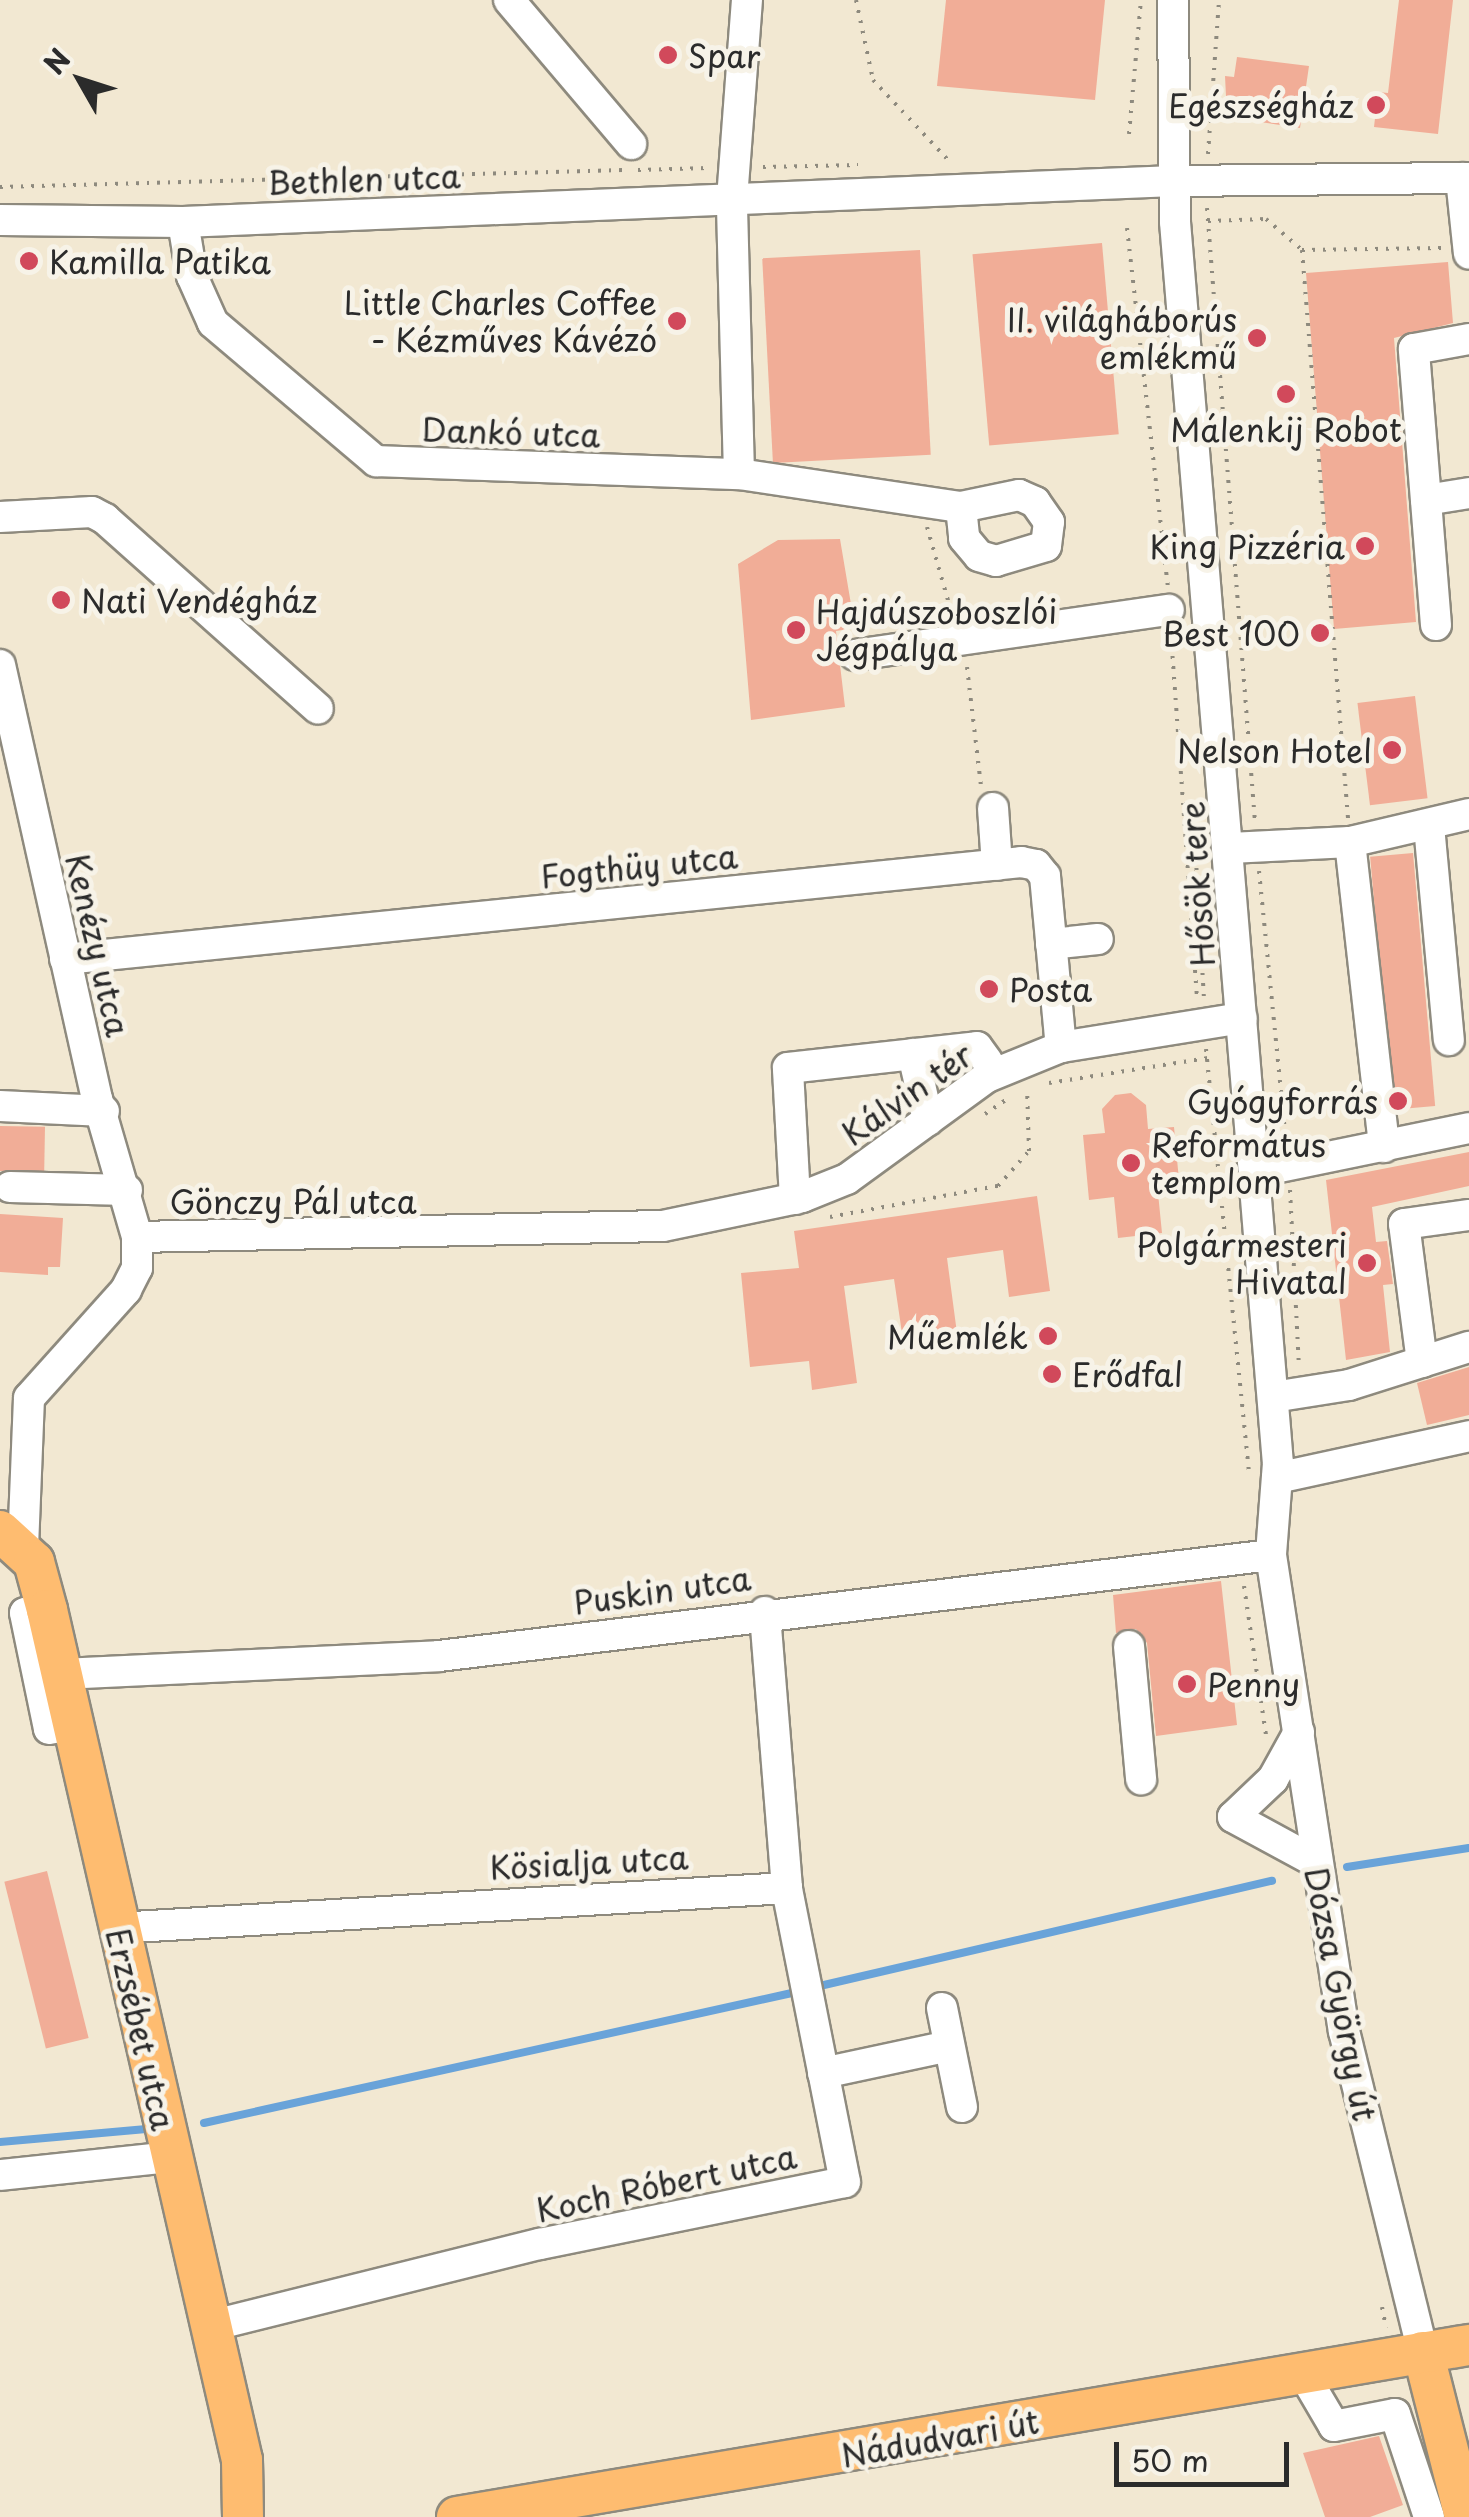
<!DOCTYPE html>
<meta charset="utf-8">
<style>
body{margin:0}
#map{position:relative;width:1469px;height:2517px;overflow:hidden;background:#f2e8d2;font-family:"Playpen Sans",sans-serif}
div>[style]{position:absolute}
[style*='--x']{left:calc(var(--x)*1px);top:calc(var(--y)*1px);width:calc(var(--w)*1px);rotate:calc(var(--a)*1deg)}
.stream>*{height:8px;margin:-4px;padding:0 4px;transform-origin:4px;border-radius:4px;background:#69a3d9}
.building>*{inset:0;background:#f1ad97;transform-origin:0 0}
.path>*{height:4px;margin-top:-2px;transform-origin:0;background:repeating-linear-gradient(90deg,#8e8a7e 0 2.5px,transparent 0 10.5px)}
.roads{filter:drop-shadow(2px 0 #8e8a7e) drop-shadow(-2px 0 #8e8a7e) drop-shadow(0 2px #8e8a7e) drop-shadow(0 -2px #8e8a7e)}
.minor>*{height:30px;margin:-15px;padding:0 15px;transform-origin:15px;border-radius:15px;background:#fff}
.major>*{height:40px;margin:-20px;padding:0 20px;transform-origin:20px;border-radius:20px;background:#febc70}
.dots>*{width:28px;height:28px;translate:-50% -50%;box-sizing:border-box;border:5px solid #f7f3e8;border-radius:50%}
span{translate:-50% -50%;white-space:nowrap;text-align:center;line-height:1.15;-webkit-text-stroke:10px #f7f3e8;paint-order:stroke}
.poi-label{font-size:32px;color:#2b2b2b}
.left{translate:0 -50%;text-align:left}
.right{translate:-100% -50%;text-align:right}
.street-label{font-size:32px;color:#2b2b2b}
.north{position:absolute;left:30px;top:30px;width:100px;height:100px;-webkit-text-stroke:8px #f7f3e8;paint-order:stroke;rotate:309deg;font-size:28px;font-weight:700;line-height:40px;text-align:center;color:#2b2b2b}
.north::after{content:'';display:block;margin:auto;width:35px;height:45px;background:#2b2b2b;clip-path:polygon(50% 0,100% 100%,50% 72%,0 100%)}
.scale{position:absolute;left:1114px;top:2442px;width:175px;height:45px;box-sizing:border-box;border:5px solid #2b2b2b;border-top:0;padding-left:12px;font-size:30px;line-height:35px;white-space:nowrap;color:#2b2b2b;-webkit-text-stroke:8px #f7f3e8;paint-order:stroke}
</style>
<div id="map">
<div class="stream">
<div style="--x:1347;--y:1867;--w:123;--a:-8.9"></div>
<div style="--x:824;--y:1985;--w:460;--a:-13.1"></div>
<div style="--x:204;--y:2123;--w:602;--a:-12.47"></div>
<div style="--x:0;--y:2142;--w:147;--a:-5.1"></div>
</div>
<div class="building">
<div style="clip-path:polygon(946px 0,1105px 0,1095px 100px,937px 86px)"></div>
<div style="clip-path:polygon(1399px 0,1453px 0,1438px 134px,1374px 127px,1378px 92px,1388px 93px)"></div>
<div style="clip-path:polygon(1237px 57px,1309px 66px,1300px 128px,1227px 117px,1225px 76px,1234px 77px)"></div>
<div style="left:1102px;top:243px;width:192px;height:130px;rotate:85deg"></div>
<div style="left:920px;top:250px;width:205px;height:158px;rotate:87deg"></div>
<div style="clip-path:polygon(1448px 262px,1453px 323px,1394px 338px,1416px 622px,1334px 629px,1306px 273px)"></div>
<div style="clip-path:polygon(840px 539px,855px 628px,836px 631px,845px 707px,751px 720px,738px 564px,778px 540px)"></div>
<div style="left:1415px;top:696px;width:103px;height:58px;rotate:83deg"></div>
<div style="left:1413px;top:853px;width:254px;height:43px;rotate:85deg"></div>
<div style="clip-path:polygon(1131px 1093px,1146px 1105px,1148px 1129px,1174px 1127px,1180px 1191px,1158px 1193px,1162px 1233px,1118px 1238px,1114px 1197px,1089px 1200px,1083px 1135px,1105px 1133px,1102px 1109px,1115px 1095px)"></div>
<div style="left:0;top:1126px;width:45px;height:45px;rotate:1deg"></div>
<div style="clip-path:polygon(1469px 1152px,1469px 1186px,1372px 1207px,1376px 1242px,1387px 1241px,1393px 1284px,1383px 1285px,1390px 1352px,1346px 1360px,1326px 1180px)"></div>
<div style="clip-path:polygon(1037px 1196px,1050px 1291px,1009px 1297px,1003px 1250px,947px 1258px,957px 1333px,903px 1340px,894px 1279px,844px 1286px,857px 1383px,812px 1390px,809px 1361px,750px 1367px,741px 1273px,799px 1268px,794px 1231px)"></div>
<div style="clip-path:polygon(0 1214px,63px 1218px,60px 1267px,48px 1267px,48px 1275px,0 1272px)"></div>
<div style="clip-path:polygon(1469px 1367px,1469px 1415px,1427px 1425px,1417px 1383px)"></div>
<div style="clip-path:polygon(1221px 1581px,1237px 1725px,1156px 1736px,1147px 1643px,1136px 1629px,1116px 1633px,1113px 1595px)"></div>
<div style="left:47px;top:1871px;width:172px;height:44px;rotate:76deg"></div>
<div style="clip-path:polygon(1379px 2436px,1403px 2505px,1370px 2517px,1325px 2517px,1303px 2453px)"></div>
</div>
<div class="path">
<div style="--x:856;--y:0;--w:82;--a:78"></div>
<div style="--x:873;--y:80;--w:114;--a:46.8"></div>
<div style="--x:1129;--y:134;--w:135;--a:-84.9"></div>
<div style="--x:1208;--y:154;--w:154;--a:-85.9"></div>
<div style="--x:763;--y:167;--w:95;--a:-1.2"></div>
<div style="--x:638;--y:170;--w:70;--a:-1.6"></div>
<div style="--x:0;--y:187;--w:623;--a:-1.56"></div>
<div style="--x:1207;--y:208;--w:616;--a:85.53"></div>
<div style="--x:1208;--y:221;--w:58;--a:-2"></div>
<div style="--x:1266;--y:219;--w:48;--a:40.7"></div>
<div style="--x:1302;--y:250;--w:570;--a:85.37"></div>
<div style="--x:1127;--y:228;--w:360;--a:83.5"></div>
<div style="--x:1302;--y:250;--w:140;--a:-0.8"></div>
<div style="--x:927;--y:527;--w:91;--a:74"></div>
<div style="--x:1171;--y:635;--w:366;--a:85.9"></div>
<div style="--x:967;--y:667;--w:120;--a:83.3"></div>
<div style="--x:1200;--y:825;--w:6;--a:171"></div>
<div style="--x:1194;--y:826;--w:173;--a:86.7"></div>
<div style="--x:1259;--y:871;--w:270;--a:84.3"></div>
<div style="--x:1206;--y:1049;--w:425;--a:84.2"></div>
<div style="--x:1049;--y:1083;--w:161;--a:-8.9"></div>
<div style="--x:985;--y:1114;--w:25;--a:-34"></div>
<div style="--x:1290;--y:1190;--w:175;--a:87.1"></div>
<div style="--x:830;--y:1217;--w:171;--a:-10.5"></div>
<div style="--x:998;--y:1186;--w:47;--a:-48.5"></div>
<div style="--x:1029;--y:1151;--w:63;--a:-91.8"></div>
<div style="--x:1244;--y:1586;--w:151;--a:81.6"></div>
<div style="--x:1382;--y:2307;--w:21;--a:79"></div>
</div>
<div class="roads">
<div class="minor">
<div style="--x:509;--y:0;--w:189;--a:49.7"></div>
<div style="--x:1173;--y:0;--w:222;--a:89.5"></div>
<div style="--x:1175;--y:222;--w:1245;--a:85.26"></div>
<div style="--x:1278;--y:1463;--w:92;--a:94.4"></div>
<div style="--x:1271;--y:1555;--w:482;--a:81.3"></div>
<div style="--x:1344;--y:2031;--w:331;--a:76.2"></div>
<div style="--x:1461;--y:178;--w:76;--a:84"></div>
<div style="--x:0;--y:220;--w:183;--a:0.6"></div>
<div style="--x:183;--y:222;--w:992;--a:-2.37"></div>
<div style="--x:1174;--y:181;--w:295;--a:-0.6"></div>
<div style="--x:183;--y:222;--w:55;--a:80.5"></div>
<div style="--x:192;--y:276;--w:51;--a:65.9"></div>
<div style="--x:213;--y:323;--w:214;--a:40.3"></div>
<div style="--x:376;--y:461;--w:363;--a:2.1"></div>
<div style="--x:739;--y:474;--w:224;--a:8.5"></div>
<div style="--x:961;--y:507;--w:31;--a:84"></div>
<div style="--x:964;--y:538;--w:23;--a:50"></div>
<div style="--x:979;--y:556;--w:18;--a:16"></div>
<div style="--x:996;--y:561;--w:52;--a:-16.7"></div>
<div style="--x:1046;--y:546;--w:24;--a:-83"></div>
<div style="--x:1049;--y:522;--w:24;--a:-125"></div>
<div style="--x:1035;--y:502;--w:17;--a:-156"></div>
<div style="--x:1019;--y:495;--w:59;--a:168.3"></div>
<div style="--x:739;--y:474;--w:275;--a:-91.5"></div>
<div style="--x:732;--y:199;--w:200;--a:-85.7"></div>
<div style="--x:1426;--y:500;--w:44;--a:-9.2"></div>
<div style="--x:0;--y:517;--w:92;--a:-3.1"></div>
<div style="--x:92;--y:512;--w:15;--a:28"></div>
<div style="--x:105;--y:519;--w:285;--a:41.7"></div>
<div style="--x:1436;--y:625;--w:277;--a:-94.6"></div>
<div style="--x:1414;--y:349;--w:56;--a:-10.3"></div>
<div style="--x:855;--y:655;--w:317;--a:-8.2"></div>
<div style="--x:0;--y:665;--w:445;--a:77.4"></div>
<div style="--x:97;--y:1099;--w:144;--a:73.8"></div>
<div style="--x:137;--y:1237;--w:31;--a:90"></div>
<div style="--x:137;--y:1268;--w:25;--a:117"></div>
<div style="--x:126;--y:1290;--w:145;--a:131.9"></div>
<div style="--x:29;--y:1398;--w:147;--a:92.3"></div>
<div style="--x:993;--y:808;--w:57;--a:86"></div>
<div style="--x:1429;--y:826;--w:215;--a:84.7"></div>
<div style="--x:1350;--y:842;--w:307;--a:83.6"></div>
<div style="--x:1230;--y:848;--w:120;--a:-2.9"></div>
<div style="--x:1350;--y:842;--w:122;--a:-13.2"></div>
<div style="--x:1051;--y:944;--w:47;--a:-6.1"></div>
<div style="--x:65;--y:959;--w:961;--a:-5.79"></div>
<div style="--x:1021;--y:862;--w:15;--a:11"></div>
<div style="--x:1036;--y:865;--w:14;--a:51"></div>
<div style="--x:1045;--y:876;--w:172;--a:84.7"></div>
<div style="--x:913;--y:1054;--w:68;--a:77.2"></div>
<div style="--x:0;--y:1106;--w:104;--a:2.8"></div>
<div style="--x:1255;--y:1172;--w:218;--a:-11.6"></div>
<div style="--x:10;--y:1187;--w:117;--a:1.5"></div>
<div style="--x:795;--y:1199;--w:131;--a:-93.1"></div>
<div style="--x:788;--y:1068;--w:190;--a:-6.3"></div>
<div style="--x:977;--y:1047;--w:17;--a:54"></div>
<div style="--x:137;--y:1237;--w:526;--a:-1.2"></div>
<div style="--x:663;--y:1226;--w:142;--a:-11.8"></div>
<div style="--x:802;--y:1197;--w:48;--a:-21.8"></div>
<div style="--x:847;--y:1179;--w:173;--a:-36.1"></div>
<div style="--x:987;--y:1077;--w:80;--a:-22.1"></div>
<div style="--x:1061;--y:1047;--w:183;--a:-9.1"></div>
<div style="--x:1422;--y:1362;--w:139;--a:-97.4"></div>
<div style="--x:1404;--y:1224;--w:66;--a:-7.9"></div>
<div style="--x:1273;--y:1397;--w:77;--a:-9"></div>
<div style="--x:1349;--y:1385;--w:126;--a:-17.6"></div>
<div style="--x:1277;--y:1478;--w:197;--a:-12.3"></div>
<div style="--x:47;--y:1610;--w:22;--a:172"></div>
<div style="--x:25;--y:1613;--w:118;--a:78.3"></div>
<div style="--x:49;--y:1729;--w:23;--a:-10"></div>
<div style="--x:1129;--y:1646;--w:134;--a:84.8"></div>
<div style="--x:61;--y:1674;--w:378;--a:-2.7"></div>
<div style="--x:439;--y:1656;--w:838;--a:-6.92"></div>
<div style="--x:1299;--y:1732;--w:54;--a:119"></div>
<div style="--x:1273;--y:1779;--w:55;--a:136.5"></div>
<div style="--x:1233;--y:1817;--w:92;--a:28.5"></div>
<div style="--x:117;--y:1928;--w:671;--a:-3.42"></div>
<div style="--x:942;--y:2008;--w:101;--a:78.6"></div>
<div style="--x:823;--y:2073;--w:129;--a:-12.1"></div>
<div style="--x:0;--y:2175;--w:172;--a:-6"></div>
<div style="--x:210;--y:2326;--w:340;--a:-14"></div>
<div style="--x:540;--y:2244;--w:311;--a:-11.5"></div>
<div style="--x:845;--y:2182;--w:300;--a:-101.2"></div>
<div style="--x:787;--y:1888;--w:277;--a:-94.6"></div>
<div style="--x:1304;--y:2375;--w:59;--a:59.5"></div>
<div style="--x:1334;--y:2426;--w:62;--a:-11.1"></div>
<div style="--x:1395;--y:2414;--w:108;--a:71.7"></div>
</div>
<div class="major">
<div style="--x:0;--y:1531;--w:46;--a:42.4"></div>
<div style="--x:34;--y:1562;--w:50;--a:74.8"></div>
<div style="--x:47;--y:1610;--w:872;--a:77.08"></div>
<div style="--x:242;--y:2460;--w:57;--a:89"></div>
<div style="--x:1423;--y:2352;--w:170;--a:75.7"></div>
<div style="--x:457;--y:2517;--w:1027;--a:-9.65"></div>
</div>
</div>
<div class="dots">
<div style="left:668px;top:55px;background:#d1495b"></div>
<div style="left:1376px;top:105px;background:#d1495b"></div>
<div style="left:29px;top:261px;background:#d1495b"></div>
<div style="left:677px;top:321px;background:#d1495b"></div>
<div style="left:1257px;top:338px;background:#d1495b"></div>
<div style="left:1286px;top:394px;background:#d1495b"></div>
<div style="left:1365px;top:546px;background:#d1495b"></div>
<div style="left:61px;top:600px;background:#d1495b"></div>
<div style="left:796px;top:630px;background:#d1495b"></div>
<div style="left:1320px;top:633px;background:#d1495b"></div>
<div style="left:1392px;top:750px;background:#d1495b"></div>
<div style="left:989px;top:989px;background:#d1495b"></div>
<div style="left:1398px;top:1101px;background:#d1495b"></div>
<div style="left:1131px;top:1163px;background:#d1495b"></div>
<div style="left:1367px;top:1263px;background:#d1495b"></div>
<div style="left:1048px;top:1336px;background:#d1495b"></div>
<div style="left:1052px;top:1374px;background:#d1495b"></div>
<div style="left:1187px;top:1684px;background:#d1495b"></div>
</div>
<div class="poi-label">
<span class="left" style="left:688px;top:55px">Spar</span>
<span class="right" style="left:1354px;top:105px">Egészségház</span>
<span class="left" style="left:49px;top:261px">Kamilla Patika</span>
<span class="right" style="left:657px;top:321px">Little Charles Coffee<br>- Kézműves Kávézó</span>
<span class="right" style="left:1237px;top:338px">II. világháborús<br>emlékmű</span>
<span style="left:1286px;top:429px">Málenkij Robot</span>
<span class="right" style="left:1345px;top:546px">King Pizzéria</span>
<span class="left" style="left:81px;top:600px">Nati Vendégház</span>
<span class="left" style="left:816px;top:630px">Hajdúszoboszlói<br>Jégpálya</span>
<span class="right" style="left:1300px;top:633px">Best 100</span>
<span class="right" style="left:1372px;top:750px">Nelson Hotel</span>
<span class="left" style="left:1009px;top:989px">Posta</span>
<span class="right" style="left:1378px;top:1101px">Gyógyforrás</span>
<span class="left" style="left:1151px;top:1163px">Református<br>templom</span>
<span class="right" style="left:1347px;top:1263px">Polgármesteri<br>Hivatal</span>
<span class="right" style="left:1028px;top:1336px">Műemlék</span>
<span class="left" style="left:1072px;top:1374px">Erődfal</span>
<span class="left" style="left:1207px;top:1684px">Penny</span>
</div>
<div class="street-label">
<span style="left:364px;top:179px;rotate:-2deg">Bethlen utca</span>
<span style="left:511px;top:432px;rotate:2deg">Dankó utca</span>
<span style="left:639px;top:866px;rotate:-6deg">Fogthüy utca</span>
<span style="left:1197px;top:884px;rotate:-94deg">Hősök tere</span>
<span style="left:98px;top:945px;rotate:77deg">Kenézy utca</span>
<span style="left:907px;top:1094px;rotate:-35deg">Kálvin tér</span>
<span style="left:293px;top:1201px">Gönczy Pál utca</span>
<span style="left:662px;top:1590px;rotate:-8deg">Puskin utca</span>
<span style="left:589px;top:1862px;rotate:-3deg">Kösialja utca</span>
<span style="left:1341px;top:1994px;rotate:79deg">Dózsa György út</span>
<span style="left:141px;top:2029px;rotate:77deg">Erzsébet utca</span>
<span style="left:666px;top:2183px;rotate:-12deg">Koch Róbert utca</span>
<span style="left:940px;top:2438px;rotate:-10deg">Nádudvari út</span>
</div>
<div class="north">N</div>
<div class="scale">50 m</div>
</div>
